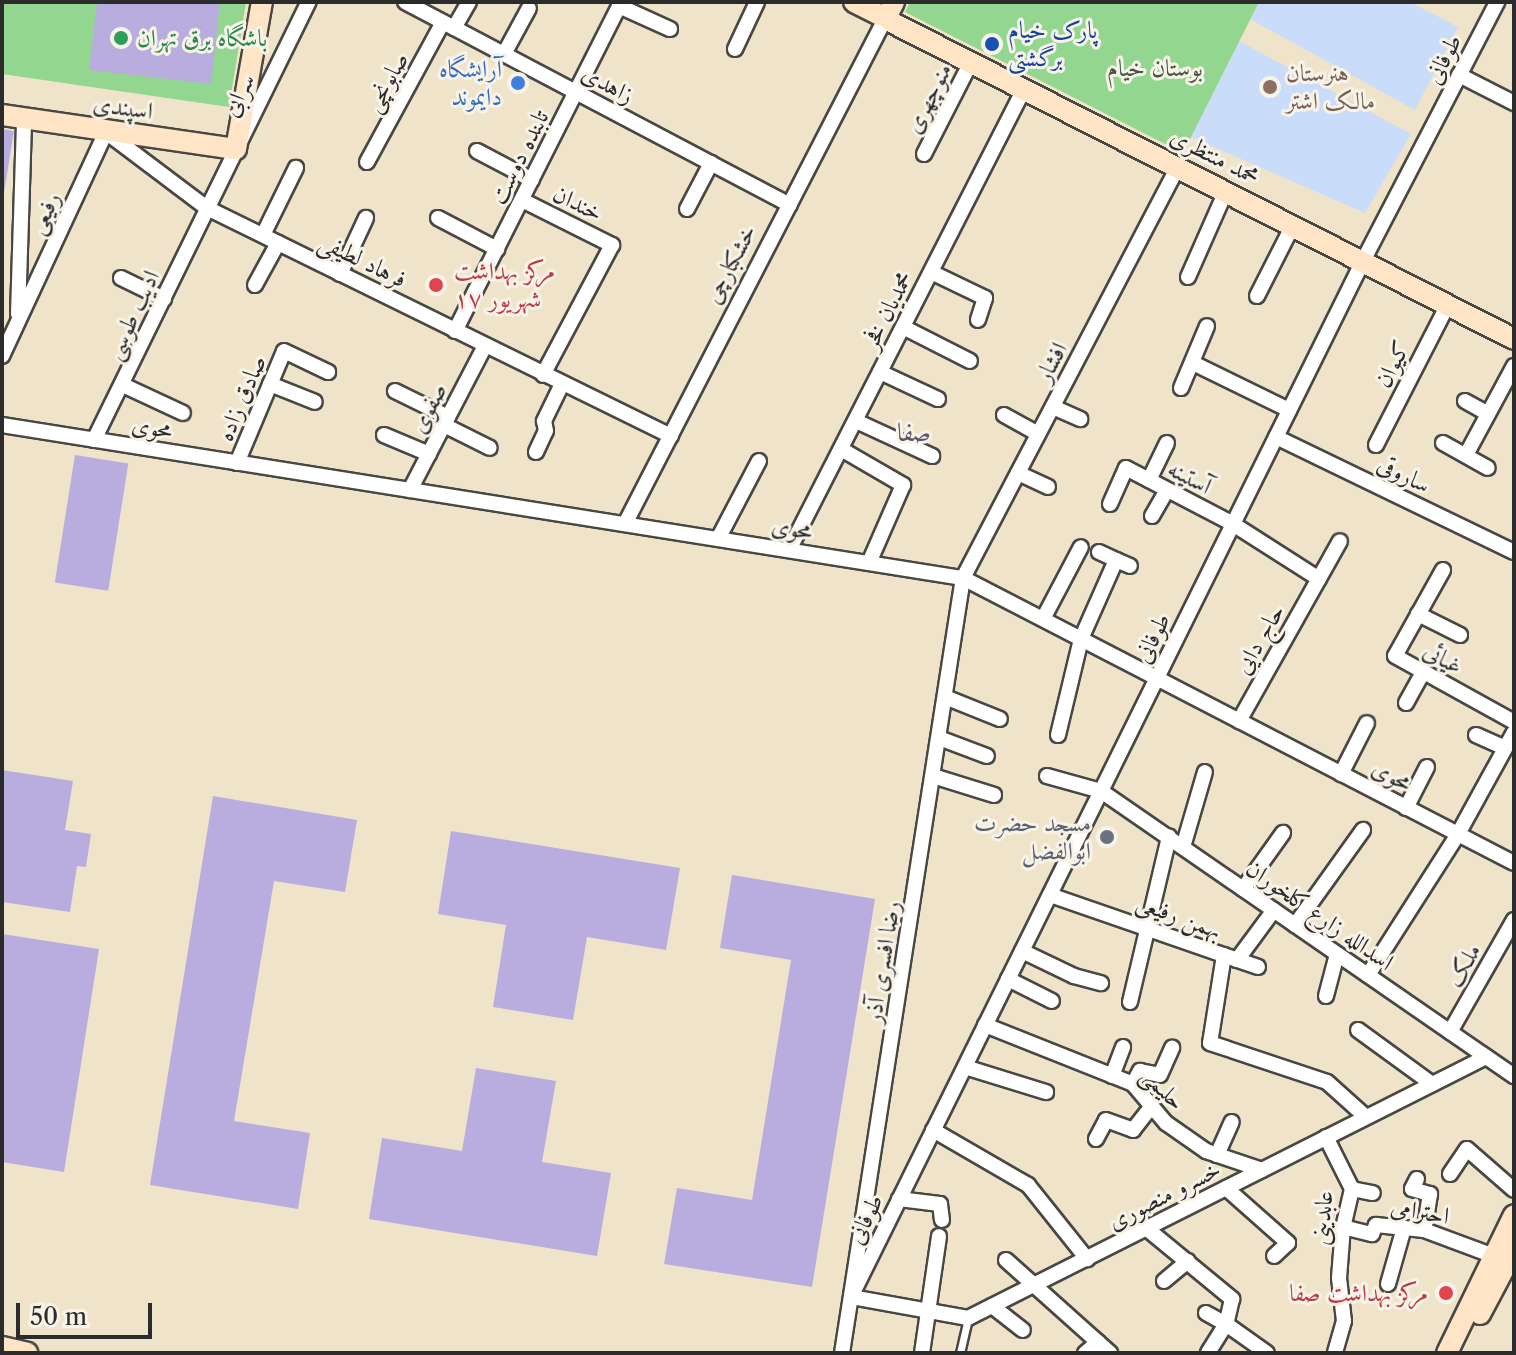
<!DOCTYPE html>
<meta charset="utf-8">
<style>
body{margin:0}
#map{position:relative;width:1516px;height:1355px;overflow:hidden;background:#efe4c9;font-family:"Libre Caslon Text",Amiri,serif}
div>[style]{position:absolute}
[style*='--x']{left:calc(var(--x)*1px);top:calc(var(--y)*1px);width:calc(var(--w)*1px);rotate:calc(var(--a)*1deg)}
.built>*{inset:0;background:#c9dcf9}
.green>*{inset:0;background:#92d68f}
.building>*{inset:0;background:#b8adde;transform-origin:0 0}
.roads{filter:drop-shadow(2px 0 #484743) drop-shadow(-2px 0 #484743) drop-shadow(0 2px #484743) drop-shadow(0 -2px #484743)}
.service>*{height:7px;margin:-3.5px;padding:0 3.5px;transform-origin:3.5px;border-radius:3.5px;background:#fff}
.minor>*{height:14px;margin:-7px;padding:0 7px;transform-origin:7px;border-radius:7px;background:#fff}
.secondary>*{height:20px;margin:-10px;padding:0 10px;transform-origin:10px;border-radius:10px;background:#ffe4c6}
.dots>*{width:22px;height:22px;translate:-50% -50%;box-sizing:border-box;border:4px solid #f7f3e8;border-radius:50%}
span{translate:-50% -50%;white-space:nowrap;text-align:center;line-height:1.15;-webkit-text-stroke:6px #f7f3e8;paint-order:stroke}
.transit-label{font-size:24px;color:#164399}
.left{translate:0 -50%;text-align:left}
.leisure-label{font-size:24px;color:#27864d}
.street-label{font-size:24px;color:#2b2b2b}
.park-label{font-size:24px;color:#455644}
.shop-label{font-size:24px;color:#366cbe}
.right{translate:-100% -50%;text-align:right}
.education-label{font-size:24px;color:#785e54}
.health-label{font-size:24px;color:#be3a42}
.worship-label{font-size:24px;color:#5b616d}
.neighbourhood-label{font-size:26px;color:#5c586a}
.frame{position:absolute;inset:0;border:4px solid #2b2b2b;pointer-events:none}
.scale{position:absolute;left:16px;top:1303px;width:136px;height:36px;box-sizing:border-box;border:4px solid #2b2b2b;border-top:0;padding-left:10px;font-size:24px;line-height:28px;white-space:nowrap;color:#2b2b2b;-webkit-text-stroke:6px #f7f3e8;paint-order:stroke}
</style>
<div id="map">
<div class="built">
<div style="clip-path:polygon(1259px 2px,1410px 2px,1458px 27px,1415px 110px,1250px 19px)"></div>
<div style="clip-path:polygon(1239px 41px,1411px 134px,1365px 213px,1191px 137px)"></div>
</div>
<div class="green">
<div style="clip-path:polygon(2px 2px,246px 2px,229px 107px,2px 74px)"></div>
<div style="clip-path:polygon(910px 2px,1259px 2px,1183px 153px,905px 12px)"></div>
</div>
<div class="building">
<div style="clip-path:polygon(97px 2px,220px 2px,211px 84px,89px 70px)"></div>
<div style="left:2px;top:129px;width:12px;height:87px;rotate:9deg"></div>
<div style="left:75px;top:455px;width:54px;height:129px;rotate:9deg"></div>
<div style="clip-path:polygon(2px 770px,73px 781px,65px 830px,91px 834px,86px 867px,77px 866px,70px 912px,2px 902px)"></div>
<div style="clip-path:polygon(213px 796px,357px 820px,345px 892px,274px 881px,234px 1121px,310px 1133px,298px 1209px,150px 1185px)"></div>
<div style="clip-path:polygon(451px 831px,680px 868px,666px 950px,587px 937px,573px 1020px,493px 1007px,506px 925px,438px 914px)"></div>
<div style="clip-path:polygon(732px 875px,875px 899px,812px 1287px,664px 1264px,677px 1188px,752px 1200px,791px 960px,720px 948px)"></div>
<div style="clip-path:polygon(2px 934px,99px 949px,64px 1172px,2px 1162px)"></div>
<div style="clip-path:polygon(476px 1068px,556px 1081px,542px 1162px,611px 1173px,597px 1256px,369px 1219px,382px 1138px,462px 1151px)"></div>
</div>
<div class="roads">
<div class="service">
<div style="--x:960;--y:1353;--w:36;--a:-77"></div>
</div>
<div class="minor">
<div style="--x:405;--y:2;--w:435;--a:27.8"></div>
<div style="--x:619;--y:6;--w:56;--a:24.3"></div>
<div style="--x:454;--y:28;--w:30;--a:-60"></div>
<div style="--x:735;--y:49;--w:52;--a:-64.9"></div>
<div style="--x:504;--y:54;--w:52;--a:-61.5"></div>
<div style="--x:1459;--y:75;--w:62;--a:27"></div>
<div style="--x:477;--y:151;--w:62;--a:27.8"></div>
<div style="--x:924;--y:154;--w:103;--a:-62.9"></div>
<div style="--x:367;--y:162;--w:159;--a:-61.5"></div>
<div style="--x:522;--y:200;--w:101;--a:26.6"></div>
<div style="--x:612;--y:245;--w:147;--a:118"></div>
<div style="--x:687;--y:209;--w:52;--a:-62.4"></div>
<div style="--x:438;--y:218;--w:67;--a:27.7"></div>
<div style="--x:263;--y:235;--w:75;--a:-63.8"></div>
<div style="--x:931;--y:272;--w:60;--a:25.7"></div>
<div style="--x:985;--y:298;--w:23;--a:108"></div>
<div style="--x:340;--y:274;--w:62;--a:-65.1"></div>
<div style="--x:1188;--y:277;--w:94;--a:-66.2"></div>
<div style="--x:121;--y:278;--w:48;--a:26"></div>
<div style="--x:255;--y:285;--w:48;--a:-61.3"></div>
<div style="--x:1257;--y:296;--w:80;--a:-63.1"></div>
<div style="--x:18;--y:314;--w:195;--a:-88.2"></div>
<div style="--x:903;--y:327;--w:75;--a:26.9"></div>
<div style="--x:455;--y:331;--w:369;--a:-63.2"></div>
<div style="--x:2;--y:356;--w:247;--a:-65.1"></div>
<div style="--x:106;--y:132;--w:126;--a:37"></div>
<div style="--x:207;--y:208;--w:517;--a:26.17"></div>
<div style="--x:1193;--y:363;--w:107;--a:26.1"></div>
<div style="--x:880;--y:372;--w:64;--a:25"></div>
<div style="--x:270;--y:384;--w:48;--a:21.8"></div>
<div style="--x:123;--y:385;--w:66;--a:25"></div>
<div style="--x:1181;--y:388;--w:67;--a:-67.2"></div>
<div style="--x:395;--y:391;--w:59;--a:26.1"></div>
<div style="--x:1465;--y:401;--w:26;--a:29"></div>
<div style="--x:1053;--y:407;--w:30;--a:24"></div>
<div style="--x:1004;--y:415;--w:39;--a:29"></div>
<div style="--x:856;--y:421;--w:84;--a:24.7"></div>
<div style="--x:2;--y:425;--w:973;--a:9.05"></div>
<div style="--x:963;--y:578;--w:620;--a:27.35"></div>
<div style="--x:444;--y:425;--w:51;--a:26.6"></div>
<div style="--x:384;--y:435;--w:49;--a:22.9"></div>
<div style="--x:1276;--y:437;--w:264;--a:25.8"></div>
<div style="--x:94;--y:440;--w:488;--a:-63.9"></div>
<div style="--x:1443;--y:443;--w:51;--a:29.1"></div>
<div style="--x:1376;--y:445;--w:158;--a:-62.9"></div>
<div style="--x:841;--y:449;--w:72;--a:30.1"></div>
<div style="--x:903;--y:485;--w:85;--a:113.6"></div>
<div style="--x:536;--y:452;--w:23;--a:-65"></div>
<div style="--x:546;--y:431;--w:10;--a:-101"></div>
<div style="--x:544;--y:421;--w:41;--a:-64.1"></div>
<div style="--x:1466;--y:455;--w:101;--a:-61.7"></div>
<div style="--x:237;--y:463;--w:121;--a:-67.2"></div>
<div style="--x:284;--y:351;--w:49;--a:25.5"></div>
<div style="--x:1018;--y:473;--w:33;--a:25"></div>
<div style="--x:1149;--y:480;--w:41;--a:-64.1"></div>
<div style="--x:410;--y:490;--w:162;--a:-62.5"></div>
<div style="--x:1110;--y:504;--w:39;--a:-66"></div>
<div style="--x:1126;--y:468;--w:121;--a:27.6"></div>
<div style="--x:1233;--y:524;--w:102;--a:32.6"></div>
<div style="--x:1152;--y:516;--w:30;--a:-60"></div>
<div style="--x:625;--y:524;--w:559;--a:-62.75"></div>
<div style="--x:718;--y:539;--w:88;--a:-62.3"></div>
<div style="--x:789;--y:550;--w:517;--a:-62.99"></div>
<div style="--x:1099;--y:552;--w:19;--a:25"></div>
<div style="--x:1443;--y:570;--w:98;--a:119.2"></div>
<div style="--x:1395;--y:656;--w:136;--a:29"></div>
<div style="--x:1418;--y:614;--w:47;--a:26.6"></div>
<div style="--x:1043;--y:619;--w:81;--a:-62.2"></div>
<div style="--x:945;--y:697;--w:59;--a:21.8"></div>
<div style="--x:1406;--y:703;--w:35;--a:-61"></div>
<div style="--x:1239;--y:721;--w:206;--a:-60.7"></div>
<div style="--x:1058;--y:735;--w:99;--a:-76.5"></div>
<div style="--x:1081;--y:639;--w:86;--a:-66.1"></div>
<div style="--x:1116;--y:560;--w:15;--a:23"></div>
<div style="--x:1476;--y:735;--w:32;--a:24"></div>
<div style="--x:939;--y:738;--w:51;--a:20.6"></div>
<div style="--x:1341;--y:774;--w:57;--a:-63"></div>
<div style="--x:933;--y:776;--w:64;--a:17.3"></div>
<div style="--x:1047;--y:776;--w:56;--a:15.5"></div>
<div style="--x:1101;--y:791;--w:502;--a:34.61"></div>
<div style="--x:1406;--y:808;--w:46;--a:-62.9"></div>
<div style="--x:1183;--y:847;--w:78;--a:-73.7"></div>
<div style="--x:1243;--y:889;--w:69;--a:-54.5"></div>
<div style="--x:1050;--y:895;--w:220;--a:19.1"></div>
<div style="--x:1295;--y:925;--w:117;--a:-54.4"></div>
<div style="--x:1022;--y:951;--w:58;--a:25.7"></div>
<div style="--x:1074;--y:976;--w:28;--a:15"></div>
<div style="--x:1224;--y:955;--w:89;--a:99"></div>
<div style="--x:1210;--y:1043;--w:123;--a:18.4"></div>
<div style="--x:1327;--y:1082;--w:52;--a:41.9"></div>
<div style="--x:1237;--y:960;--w:62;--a:-53.5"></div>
<div style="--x:1368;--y:975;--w:167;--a:-57.4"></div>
<div style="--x:1458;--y:834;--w:116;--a:-61.2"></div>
<div style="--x:1008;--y:979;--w:49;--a:26.6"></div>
<div style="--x:1326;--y:996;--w:43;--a:-75.3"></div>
<div style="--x:1130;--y:1002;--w:170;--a:-76.7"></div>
<div style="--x:985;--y:1025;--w:159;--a:21.7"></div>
<div style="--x:1133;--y:1084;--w:51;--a:49.8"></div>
<div style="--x:1166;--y:1123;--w:49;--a:35"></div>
<div style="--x:1206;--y:1151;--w:59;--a:18.7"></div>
<div style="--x:1358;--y:1030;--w:92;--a:36.1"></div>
<div style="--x:1450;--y:1032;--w:129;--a:-60.3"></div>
<div style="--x:1486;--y:1057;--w:580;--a:153.26"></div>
<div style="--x:968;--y:1318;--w:119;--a:-169.8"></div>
<div style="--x:851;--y:1297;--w:1156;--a:-63.7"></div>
<div style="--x:1363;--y:261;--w:292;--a:-62.6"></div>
<div style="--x:965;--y:1067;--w:85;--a:17.2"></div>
<div style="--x:1112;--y:1076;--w:31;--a:-69"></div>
<div style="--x:1133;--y:1084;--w:15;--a:-62"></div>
<div style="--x:1140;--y:1071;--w:20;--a:11"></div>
<div style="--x:1160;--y:1075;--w:30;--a:-66"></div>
<div style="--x:933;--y:1130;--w:110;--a:30.1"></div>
<div style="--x:1028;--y:1185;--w:95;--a:51.4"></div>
<div style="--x:1326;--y:1137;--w:58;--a:63.4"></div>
<div style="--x:1352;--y:1189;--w:39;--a:103"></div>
<div style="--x:1343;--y:1227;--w:51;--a:94.5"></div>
<div style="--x:1339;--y:1278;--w:43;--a:83.4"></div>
<div style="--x:1344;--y:1321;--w:33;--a:106"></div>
<div style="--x:1096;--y:1139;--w:21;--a:-62"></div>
<div style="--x:1106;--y:1120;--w:29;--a:20"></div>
<div style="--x:1133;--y:1130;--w:28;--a:-52"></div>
<div style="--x:1217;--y:1155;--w:36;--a:-66"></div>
<div style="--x:1450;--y:1174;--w:30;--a:-56"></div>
<div style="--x:1467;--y:1149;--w:62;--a:41.1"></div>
<div style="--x:1417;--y:1179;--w:11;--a:117"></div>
<div style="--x:1412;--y:1189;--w:19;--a:16"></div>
<div style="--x:1430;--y:1194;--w:36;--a:99"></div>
<div style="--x:1226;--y:1188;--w:83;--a:41.6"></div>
<div style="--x:1288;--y:1243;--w:19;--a:137"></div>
<div style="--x:1352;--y:1189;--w:21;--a:11"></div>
<div style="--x:899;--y:1199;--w:41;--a:7"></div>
<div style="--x:940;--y:1204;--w:16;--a:83"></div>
<div style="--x:1343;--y:1227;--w:30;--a:14"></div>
<div style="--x:1372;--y:1234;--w:10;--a:-66"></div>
<div style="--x:1376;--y:1225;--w:48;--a:5.9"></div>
<div style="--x:1424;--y:1230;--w:75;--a:20.4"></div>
<div style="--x:1146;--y:1228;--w:112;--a:39.5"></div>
<div style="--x:1232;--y:1299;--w:26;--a:103"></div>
<div style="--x:1226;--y:1324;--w:50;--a:35.3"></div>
<div style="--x:1006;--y:1260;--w:140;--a:41.8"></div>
<div style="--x:1164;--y:1281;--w:31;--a:-40"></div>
<div style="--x:1388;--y:1284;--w:58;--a:-74.1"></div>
<div style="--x:992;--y:1306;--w:39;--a:38"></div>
<div style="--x:1206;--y:1313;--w:23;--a:29"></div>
<div style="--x:1226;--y:1324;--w:34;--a:122"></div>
<div style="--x:842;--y:1353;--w:784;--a:-81.13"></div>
<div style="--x:963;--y:578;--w:464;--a:-62.4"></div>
<div style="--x:922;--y:1353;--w:118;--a:-81.7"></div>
<div style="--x:1085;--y:1353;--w:17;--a:-40"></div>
</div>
<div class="secondary">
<div style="--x:854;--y:2;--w:29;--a:27"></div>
<div style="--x:890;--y:10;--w:9;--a:-63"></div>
<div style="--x:891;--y:22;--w:699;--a:26.97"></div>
<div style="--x:2;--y:115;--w:236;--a:8.3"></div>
<div style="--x:236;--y:149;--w:149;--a:-80"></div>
<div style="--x:1480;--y:1314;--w:72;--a:-62"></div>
<div style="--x:2;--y:1347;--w:26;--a:13"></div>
<div style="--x:1447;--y:1353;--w:153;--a:-64.1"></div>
</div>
</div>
<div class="dots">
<div style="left:121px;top:38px;background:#2e9e5b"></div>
<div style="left:992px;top:44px;background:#1a4fb4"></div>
<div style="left:518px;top:83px;background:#3f7fe0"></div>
<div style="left:1270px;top:87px;background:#8d6e63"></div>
<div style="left:436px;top:285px;background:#e0444e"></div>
<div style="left:1107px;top:837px;background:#6b7280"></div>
<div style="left:1446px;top:1293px;background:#e0444e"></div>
</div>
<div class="transit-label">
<span class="left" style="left:1008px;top:44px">پارک خیام<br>برگشتی</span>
</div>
<div class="leisure-label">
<span class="left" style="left:137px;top:38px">باشگاه برق تهران</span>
</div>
<div class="street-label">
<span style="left:1443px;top:59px;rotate:-63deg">طوفانی</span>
<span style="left:386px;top:82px;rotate:-61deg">صابونچی</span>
<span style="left:608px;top:84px;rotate:28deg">زاهدی</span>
<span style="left:238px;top:95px;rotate:-64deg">سرابی</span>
<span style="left:928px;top:98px;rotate:-63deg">منوچهری</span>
<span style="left:123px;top:107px;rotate:8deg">اسپندی</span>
<span style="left:1215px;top:156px;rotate:27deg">محمد منتظری</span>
<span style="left:519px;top:157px;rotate:-63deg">تابنده دوست</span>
<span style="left:578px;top:203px;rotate:26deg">خندان</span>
<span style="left:44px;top:213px;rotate:-65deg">رفیعی</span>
<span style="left:363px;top:260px;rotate:26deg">فرهاد لطیفی</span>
<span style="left:730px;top:264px;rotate:-63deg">خشکبارچی</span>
<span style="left:887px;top:310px;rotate:-63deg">محمدیان فخر</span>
<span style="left:132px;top:315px;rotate:-65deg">ادیب طوسی</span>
<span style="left:1051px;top:362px;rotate:-62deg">افشار</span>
<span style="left:1392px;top:364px;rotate:-63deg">کیوان</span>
<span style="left:241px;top:398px;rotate:-67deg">صادق زاده</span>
<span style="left:428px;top:408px;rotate:-63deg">صفوی</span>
<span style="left:152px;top:427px;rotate:9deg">محوی</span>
<span style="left:1404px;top:474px;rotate:26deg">ساروقی</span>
<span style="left:1190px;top:477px;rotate:28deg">آستینه</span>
<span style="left:792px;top:528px;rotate:9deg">محوی</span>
<span style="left:1152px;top:638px;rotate:-64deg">طوفانی</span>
<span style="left:1259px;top:639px;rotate:-60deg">حاج دایی</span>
<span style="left:1443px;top:658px;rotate:29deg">غیائی</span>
<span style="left:1392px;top:775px;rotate:27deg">محوی</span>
<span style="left:1320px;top:915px;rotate:35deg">اسدالله زارع کلخوران</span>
<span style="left:1179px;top:916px;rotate:20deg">بهمن رفیعی</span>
<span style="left:882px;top:962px;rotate:-81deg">رضا افسری آذر</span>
<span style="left:1463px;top:965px;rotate:-60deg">ملک</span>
<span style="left:1163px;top:1088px;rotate:43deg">حلیمی</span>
<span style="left:1164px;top:1195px;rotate:-27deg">خسرو منصوری</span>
<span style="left:1420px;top:1211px;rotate:10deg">احترامی</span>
<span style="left:1322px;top:1218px;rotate:-85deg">عابدینی</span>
<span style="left:865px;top:1219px;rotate:-64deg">طوفانی</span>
</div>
<div class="park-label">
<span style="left:1155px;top:68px">بوستان خیام</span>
</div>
<div class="shop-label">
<span class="right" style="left:502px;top:83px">آرایشگاه<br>دایموند</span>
</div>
<div class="education-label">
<span class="left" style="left:1286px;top:87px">هنرستان<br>مالک اشتر</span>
</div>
<div class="health-label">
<span class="left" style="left:454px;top:285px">مرکز بهداشت<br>۱۷ شهریور</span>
<span class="right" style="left:1428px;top:1293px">مرکز بهداشت صفا</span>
</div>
<div class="worship-label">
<span class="right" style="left:1091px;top:837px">مسجد حضرت<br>ابوالفضل</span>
</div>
<div class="neighbourhood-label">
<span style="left:914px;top:433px">صفا</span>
</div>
<div class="frame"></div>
<div class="scale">50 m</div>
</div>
